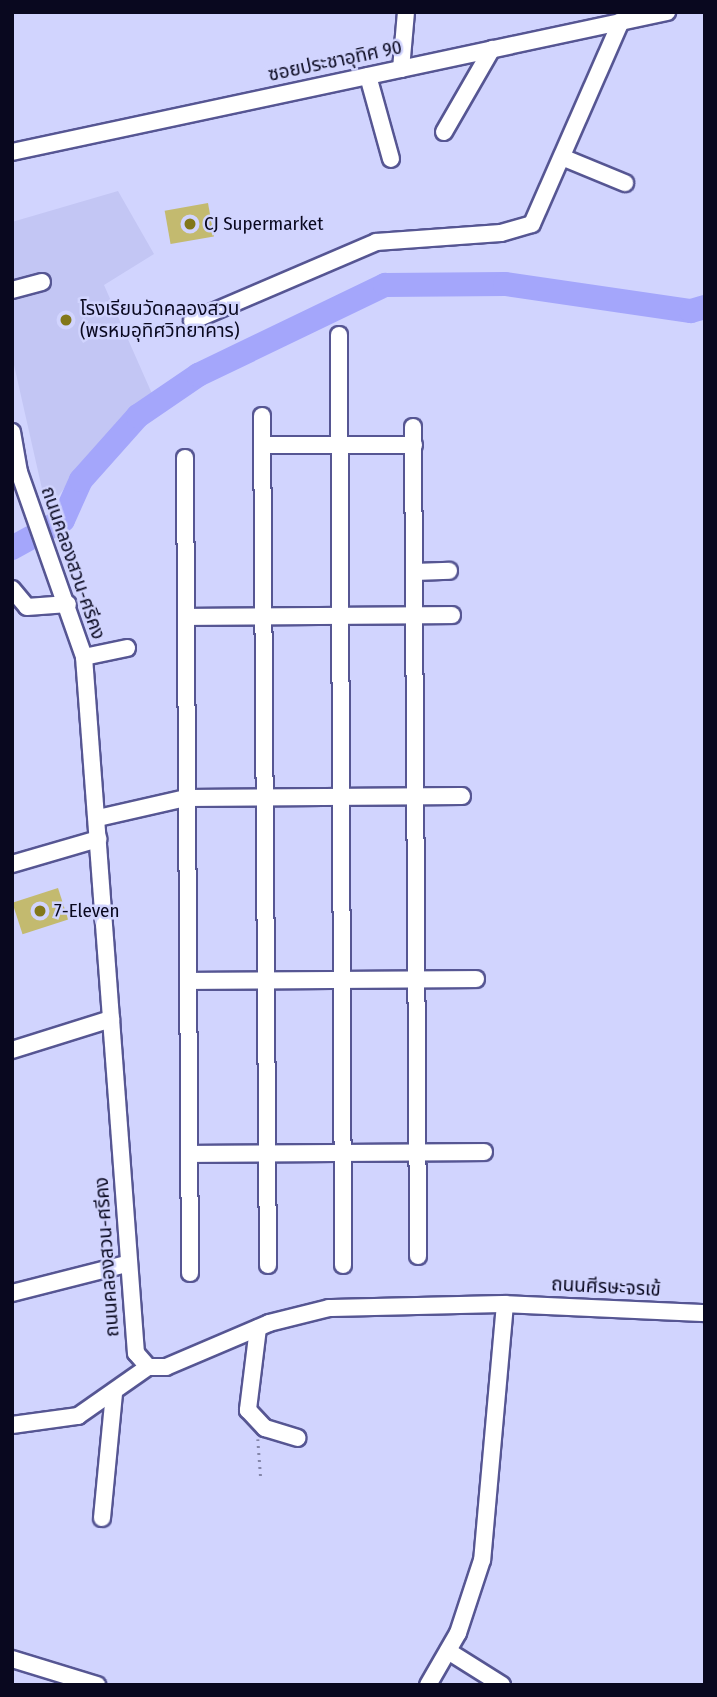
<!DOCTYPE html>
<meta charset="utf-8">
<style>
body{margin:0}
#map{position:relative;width:717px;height:1697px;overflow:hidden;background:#d1d4fe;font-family:"Fira Sans Condensed","Noto Sans Thai",sans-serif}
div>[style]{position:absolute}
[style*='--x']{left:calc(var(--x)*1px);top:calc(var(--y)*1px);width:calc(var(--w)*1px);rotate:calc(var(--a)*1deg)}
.built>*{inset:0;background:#c3c6f4}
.river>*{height:24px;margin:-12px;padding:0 12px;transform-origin:12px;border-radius:12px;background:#a4a6fb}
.building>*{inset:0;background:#c3ba6f;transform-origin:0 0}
.path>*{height:2.5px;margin-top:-1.25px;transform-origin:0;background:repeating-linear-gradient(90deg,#8486a9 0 2px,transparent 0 7px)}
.roads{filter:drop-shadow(2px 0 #565693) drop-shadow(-2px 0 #565693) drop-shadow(0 2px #565693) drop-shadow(0 -2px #565693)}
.minor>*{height:16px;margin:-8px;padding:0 8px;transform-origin:8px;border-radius:8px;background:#fff}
.dots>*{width:19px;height:19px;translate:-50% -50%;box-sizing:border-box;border:4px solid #d1d4fe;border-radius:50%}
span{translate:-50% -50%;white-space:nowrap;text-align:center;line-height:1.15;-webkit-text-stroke:5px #d1d4fe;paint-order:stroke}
.street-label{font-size:19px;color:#09081f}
.poi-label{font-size:19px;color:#09081f}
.left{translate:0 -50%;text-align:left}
.frame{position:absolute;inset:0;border:14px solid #09081f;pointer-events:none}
</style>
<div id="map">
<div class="built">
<div style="clip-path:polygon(118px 191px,154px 254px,104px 285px,153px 396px,87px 458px,47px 511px,12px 356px,12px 222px)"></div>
</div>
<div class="river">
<div style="--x:12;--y:548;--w:58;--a:-28.8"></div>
<div style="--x:63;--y:520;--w:44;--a:-65.8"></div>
<div style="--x:81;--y:480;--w:86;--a:-48.3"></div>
<div style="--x:138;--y:416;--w:73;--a:-34.3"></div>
<div style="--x:198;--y:375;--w:208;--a:-25.7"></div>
<div style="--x:385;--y:285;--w:120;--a:-0.5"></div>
<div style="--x:505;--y:284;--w:188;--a:8.3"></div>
<div style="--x:691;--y:311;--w:15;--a:-16"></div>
</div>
<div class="building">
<div style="left:208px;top:203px;width:34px;height:44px;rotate:80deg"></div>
<div style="left:58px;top:888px;width:33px;height:48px;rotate:72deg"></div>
</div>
<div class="path">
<div style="--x:258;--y:1439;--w:41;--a:85.8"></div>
</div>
<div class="roads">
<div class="minor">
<div style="--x:401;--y:69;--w:57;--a:-85"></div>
<div style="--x:368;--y:76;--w:86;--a:74.5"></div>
<div style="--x:444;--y:132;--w:96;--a:-60"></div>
<div style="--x:12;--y:152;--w:670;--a:-12.06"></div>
<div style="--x:564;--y:158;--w:66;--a:22.3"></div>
<div style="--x:12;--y:290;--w:31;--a:-15"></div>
<div style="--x:192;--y:321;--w:200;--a:-23.2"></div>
<div style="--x:376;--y:242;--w:125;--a:-4.1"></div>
<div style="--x:501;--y:233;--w:32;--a:-16"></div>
<div style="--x:532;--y:224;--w:222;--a:-66.3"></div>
<div style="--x:339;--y:335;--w:930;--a:89.75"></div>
<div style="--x:262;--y:416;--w:849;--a:89.6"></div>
<div style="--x:413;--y:427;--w:829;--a:89.65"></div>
<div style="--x:12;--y:432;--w:41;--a:80.1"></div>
<div style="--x:19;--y:472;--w:196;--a:70.6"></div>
<div style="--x:84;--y:657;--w:698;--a:85.73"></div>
<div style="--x:136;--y:1353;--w:18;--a:49"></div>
<div style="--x:148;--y:1367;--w:18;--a:0"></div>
<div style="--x:166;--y:1367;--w:112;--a:-23.1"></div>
<div style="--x:269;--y:1323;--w:62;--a:-14"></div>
<div style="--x:329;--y:1308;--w:176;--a:-1.3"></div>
<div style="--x:505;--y:1304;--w:257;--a:95.1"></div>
<div style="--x:482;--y:1560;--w:77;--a:108.2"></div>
<div style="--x:458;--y:1633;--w:60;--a:120"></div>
<div style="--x:263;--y:445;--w:151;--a:0"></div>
<div style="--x:185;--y:458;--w:815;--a:89.65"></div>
<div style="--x:415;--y:572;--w:34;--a:-2"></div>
<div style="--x:12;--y:589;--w:23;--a:50"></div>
<div style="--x:27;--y:607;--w:41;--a:-4.2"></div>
<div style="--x:186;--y:617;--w:266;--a:-0.4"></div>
<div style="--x:84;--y:657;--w:44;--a:-11.8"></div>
<div style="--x:98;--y:818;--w:90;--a:-12.8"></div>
<div style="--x:186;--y:798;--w:276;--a:-0.4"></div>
<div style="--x:12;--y:864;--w:90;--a:-16.2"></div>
<div style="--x:188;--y:981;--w:288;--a:-0.4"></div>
<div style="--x:12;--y:1050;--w:104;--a:-17.4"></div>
<div style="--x:189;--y:1154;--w:295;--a:-0.4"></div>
<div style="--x:12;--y:1293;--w:118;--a:-14.3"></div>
<div style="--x:505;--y:1304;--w:200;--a:2.6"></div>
<div style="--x:258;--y:1328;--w:83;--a:97"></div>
<div style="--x:248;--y:1410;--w:25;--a:47"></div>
<div style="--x:265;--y:1428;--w:34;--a:17"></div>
<div style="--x:12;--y:1425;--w:67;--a:-7.8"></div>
<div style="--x:78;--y:1416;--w:85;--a:-35"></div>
<div style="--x:102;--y:1518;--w:125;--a:-84.5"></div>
<div style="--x:448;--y:1651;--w:64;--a:32.2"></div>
<div style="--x:12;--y:1659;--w:89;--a:17"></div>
</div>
</div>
<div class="dots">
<div style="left:190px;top:224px;background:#82771a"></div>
<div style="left:66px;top:320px;background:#82771a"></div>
<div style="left:40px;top:911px;background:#82771a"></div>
</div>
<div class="street-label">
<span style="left:335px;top:61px;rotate:-12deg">ซอยประชาอุทิศ 90</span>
<span style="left:73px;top:563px;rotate:71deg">ถนนคลองสวน-ศรีคง</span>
<span style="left:107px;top:1257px;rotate:-94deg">ถนนคลองสวน-ศรีคง</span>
<span style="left:606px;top:1287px;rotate:3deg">ถนนศีรษะจรเข้</span>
</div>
<div class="poi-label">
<span class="left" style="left:204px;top:224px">CJ Supermarket</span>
<span class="left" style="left:80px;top:320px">โรงเรียนวัดคลองสวน<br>(พรหมอุทิศวิทยาคาร)</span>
<span class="left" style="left:54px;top:911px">7-Eleven</span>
</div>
<div class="frame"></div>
</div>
